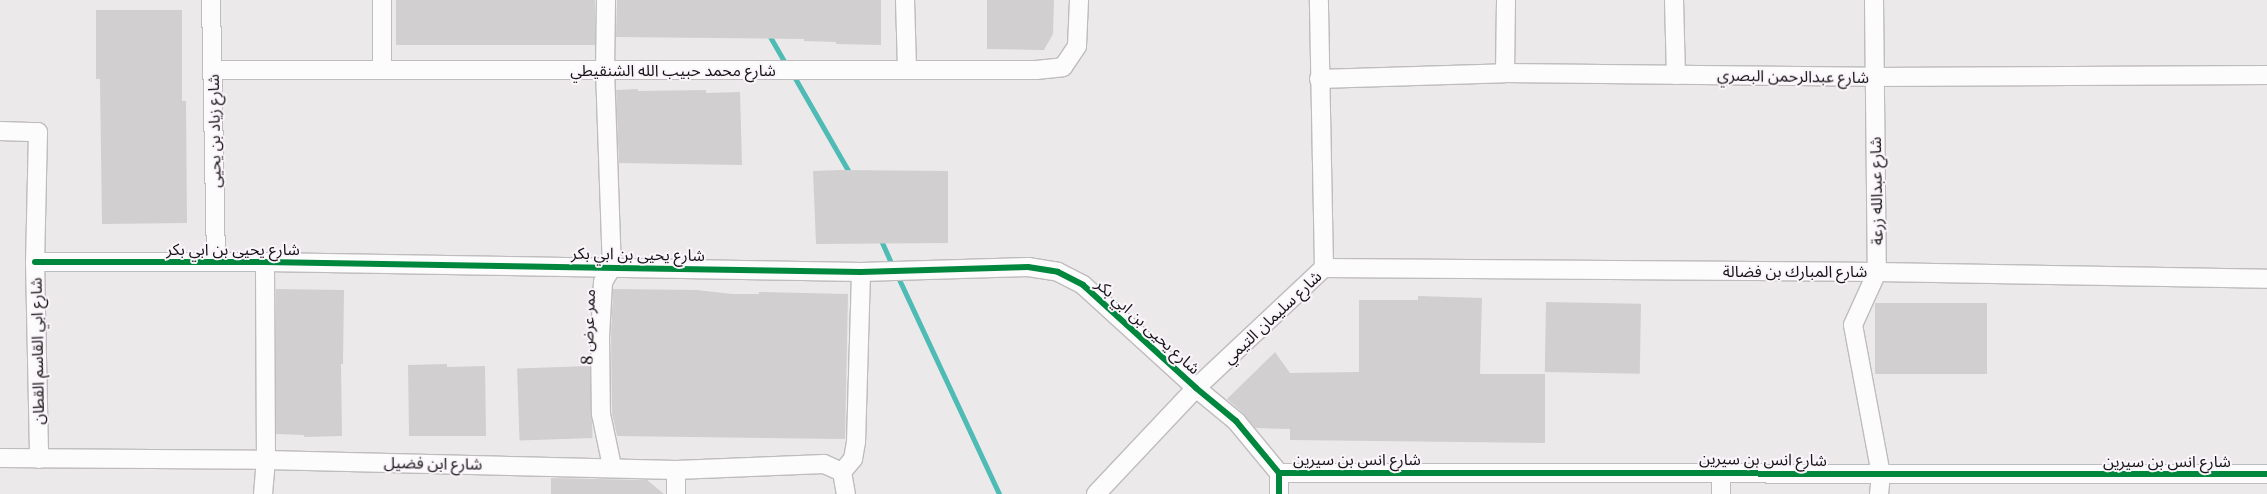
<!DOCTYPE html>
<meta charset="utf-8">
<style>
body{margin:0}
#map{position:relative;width:2267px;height:494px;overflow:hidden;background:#ece9eb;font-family:Merriweather,"Noto Sans Arabic",serif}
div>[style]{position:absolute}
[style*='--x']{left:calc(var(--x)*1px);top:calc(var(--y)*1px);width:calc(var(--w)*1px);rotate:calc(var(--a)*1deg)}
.stream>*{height:5px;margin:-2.5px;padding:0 2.5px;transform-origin:2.5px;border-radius:2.5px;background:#4ebbb4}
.building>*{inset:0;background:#d1cfd0;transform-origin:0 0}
.roads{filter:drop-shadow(1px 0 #bfbcbe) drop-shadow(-1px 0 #bfbcbe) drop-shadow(0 1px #bfbcbe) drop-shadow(0 -1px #bfbcbe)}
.minor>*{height:18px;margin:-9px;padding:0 9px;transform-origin:9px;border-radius:9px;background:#fcfcfc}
.cycleway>*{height:6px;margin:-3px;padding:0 3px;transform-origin:3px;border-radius:3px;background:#00873e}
span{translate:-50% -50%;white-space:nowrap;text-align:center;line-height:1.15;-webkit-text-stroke:4px #faf5fa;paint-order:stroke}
.street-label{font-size:16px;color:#151315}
</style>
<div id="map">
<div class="stream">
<div style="--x:769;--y:35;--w:36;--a:60"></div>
<div style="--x:792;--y:73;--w:116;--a:60.1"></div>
<div style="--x:880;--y:238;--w:32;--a:66"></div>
<div style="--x:897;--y:275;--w:242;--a:65"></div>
</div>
<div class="building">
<div style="left:396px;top:0;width:199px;height:45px"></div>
<div style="clip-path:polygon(617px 0,881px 0,881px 45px,836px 44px,836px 42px,804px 41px,804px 39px,616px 37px)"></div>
<div style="clip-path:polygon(987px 0,1054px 0,1053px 34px,1044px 50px,987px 49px)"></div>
<div style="clip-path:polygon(96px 10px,182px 10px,182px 101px,186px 101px,187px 223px,102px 224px,100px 79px,96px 79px)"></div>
<div style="clip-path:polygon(638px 89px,638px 91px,706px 90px,706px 93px,740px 92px,742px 165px,619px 163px,616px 90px)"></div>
<div style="clip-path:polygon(840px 170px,948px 171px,948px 243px,816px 244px,813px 171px)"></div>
<div style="clip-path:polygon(276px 289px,344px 290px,343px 364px,341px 364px,342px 436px,304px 437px,304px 435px,276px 434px)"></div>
<div style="clip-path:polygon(613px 289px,697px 290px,732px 294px,759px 294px,759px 292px,848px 294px,845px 439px,617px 436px,612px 413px,611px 337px)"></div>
<div style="clip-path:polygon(1418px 296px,1482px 298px,1480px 374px,1545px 374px,1545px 443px,1290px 440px,1290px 429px,1255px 428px,1243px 413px,1227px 399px,1275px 352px,1290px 373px,1359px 372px,1359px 300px,1418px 300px)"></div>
<div style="left:1546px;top:302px;width:95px;height:70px;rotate:1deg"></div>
<div style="left:1875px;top:303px;width:112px;height:71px"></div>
<div style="clip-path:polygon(447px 364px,447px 367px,485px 366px,486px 436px,409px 436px,408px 365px)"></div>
<div style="left:590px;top:366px;width:72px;height:73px;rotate:88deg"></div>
<div style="clip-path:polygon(551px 478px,647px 480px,664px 494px,551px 494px)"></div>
</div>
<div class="roads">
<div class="minor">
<div style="--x:211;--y:0;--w:262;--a:88.9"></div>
<div style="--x:382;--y:0;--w:69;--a:90"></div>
<div style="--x:606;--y:0;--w:70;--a:90.8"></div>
<div style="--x:605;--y:70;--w:197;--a:88"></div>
<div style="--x:612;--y:267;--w:17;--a:121"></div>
<div style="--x:603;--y:282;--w:55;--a:93.1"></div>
<div style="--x:600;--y:337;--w:77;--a:89.3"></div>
<div style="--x:601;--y:414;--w:53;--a:78.1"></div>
<div style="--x:905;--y:0;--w:69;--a:88.3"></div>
<div style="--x:1674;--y:0;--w:75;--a:88.5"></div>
<div style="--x:1874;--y:0;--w:272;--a:89.4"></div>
<div style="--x:1877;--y:272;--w:58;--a:114.4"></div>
<div style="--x:1853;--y:325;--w:153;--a:79.4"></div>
<div style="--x:1881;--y:475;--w:19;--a:96"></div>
<div style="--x:212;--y:70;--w:824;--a:0"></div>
<div style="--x:1036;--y:70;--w:27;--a:-6"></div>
<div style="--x:1063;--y:67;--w:25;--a:-56"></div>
<div style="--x:1077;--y:46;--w:46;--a:-87.5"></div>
<div style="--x:1505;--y:73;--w:73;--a:-89.2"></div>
<div style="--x:1319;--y:79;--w:186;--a:-1.8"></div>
<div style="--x:1505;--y:73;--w:369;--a:0.6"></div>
<div style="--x:1874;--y:77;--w:393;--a:-0.3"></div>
<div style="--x:0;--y:131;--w:38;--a:2"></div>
<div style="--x:38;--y:132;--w:130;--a:91.3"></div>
<div style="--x:35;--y:262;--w:197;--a:88.8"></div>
<div style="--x:35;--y:262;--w:230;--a:0"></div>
<div style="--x:265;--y:262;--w:596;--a:0.96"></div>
<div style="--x:861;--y:272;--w:167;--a:-1.7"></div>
<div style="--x:1028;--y:267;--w:30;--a:9"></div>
<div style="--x:1058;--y:272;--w:28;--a:27"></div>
<div style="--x:1083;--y:285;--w:153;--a:42.3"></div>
<div style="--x:1196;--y:388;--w:52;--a:39.5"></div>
<div style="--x:1236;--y:421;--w:67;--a:50.4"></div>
<div style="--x:1324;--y:268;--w:553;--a:0.41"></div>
<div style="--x:1877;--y:272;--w:390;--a:1"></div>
<div style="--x:0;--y:458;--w:266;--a:0.4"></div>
<div style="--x:266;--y:460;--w:410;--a:1.4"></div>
<div style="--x:676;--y:470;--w:148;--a:-2.3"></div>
<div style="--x:824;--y:464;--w:20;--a:24"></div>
<div style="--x:842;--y:472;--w:22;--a:80"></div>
<div style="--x:842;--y:472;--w:17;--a:-50"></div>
<div style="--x:853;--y:459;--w:17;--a:-80"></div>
<div style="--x:856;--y:442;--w:170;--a:-88.3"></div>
<div style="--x:263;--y:494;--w:34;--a:-85"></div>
<div style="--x:266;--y:460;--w:198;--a:-90.3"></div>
<div style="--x:676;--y:494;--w:24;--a:-90"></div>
<div style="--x:1096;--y:494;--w:146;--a:-46.7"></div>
<div style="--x:1196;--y:388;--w:175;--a:-43.2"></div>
<div style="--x:1324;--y:268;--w:268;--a:-91.1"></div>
<div style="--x:1279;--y:494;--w:21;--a:-90"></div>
<div style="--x:1279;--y:473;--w:988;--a:0.06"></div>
<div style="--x:1721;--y:494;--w:22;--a:-90"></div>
</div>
</div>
<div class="cycleway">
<div style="--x:35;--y:262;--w:230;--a:0"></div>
<div style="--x:265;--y:262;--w:596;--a:0.96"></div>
<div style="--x:861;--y:272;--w:167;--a:-1.7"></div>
<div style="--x:1028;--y:267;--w:30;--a:9"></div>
<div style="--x:1058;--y:272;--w:28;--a:27"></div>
<div style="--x:1083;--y:285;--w:153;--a:42.3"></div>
<div style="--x:1196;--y:388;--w:52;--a:39.5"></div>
<div style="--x:1236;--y:421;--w:67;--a:50.4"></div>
<div style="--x:1279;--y:494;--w:21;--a:-90"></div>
<div style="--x:1279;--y:473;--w:988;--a:0.06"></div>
</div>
<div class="street-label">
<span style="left:673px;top:70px">شارع محمد حبيب الله الشنقيطي</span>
<span style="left:1793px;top:76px;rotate:1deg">شارع عبدالرحمن البصري</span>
<span style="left:214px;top:131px;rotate:-91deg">شارع زياد بن يحيى</span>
<span style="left:1876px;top:191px;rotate:-91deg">شارع عبدالله زرعة</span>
<span style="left:233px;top:249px">شارع يحيى بن ابي بكر</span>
<span style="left:638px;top:254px;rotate:1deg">شارع يحيى بن ابي بكر</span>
<span style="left:1795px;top:271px">شارع المبارك بن فضالة</span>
<span style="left:1272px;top:317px;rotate:-43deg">شارع سليمان التيمي</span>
<span style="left:1148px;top:326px;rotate:42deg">شارع يحيى بن ابي بكر</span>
<span style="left:588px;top:327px;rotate:-88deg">ممر عرض 8</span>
<span style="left:37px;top:351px;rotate:-91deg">شارع ابي القاسم القطان</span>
<span style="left:1357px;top:459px">شارع انس بن سيرين</span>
<span style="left:1763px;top:459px;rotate:1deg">شارع انس بن سيرين</span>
<span style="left:2167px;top:461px">شارع انس بن سيرين</span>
<span style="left:433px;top:463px;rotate:1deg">شارع ابن فضيل</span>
</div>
</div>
